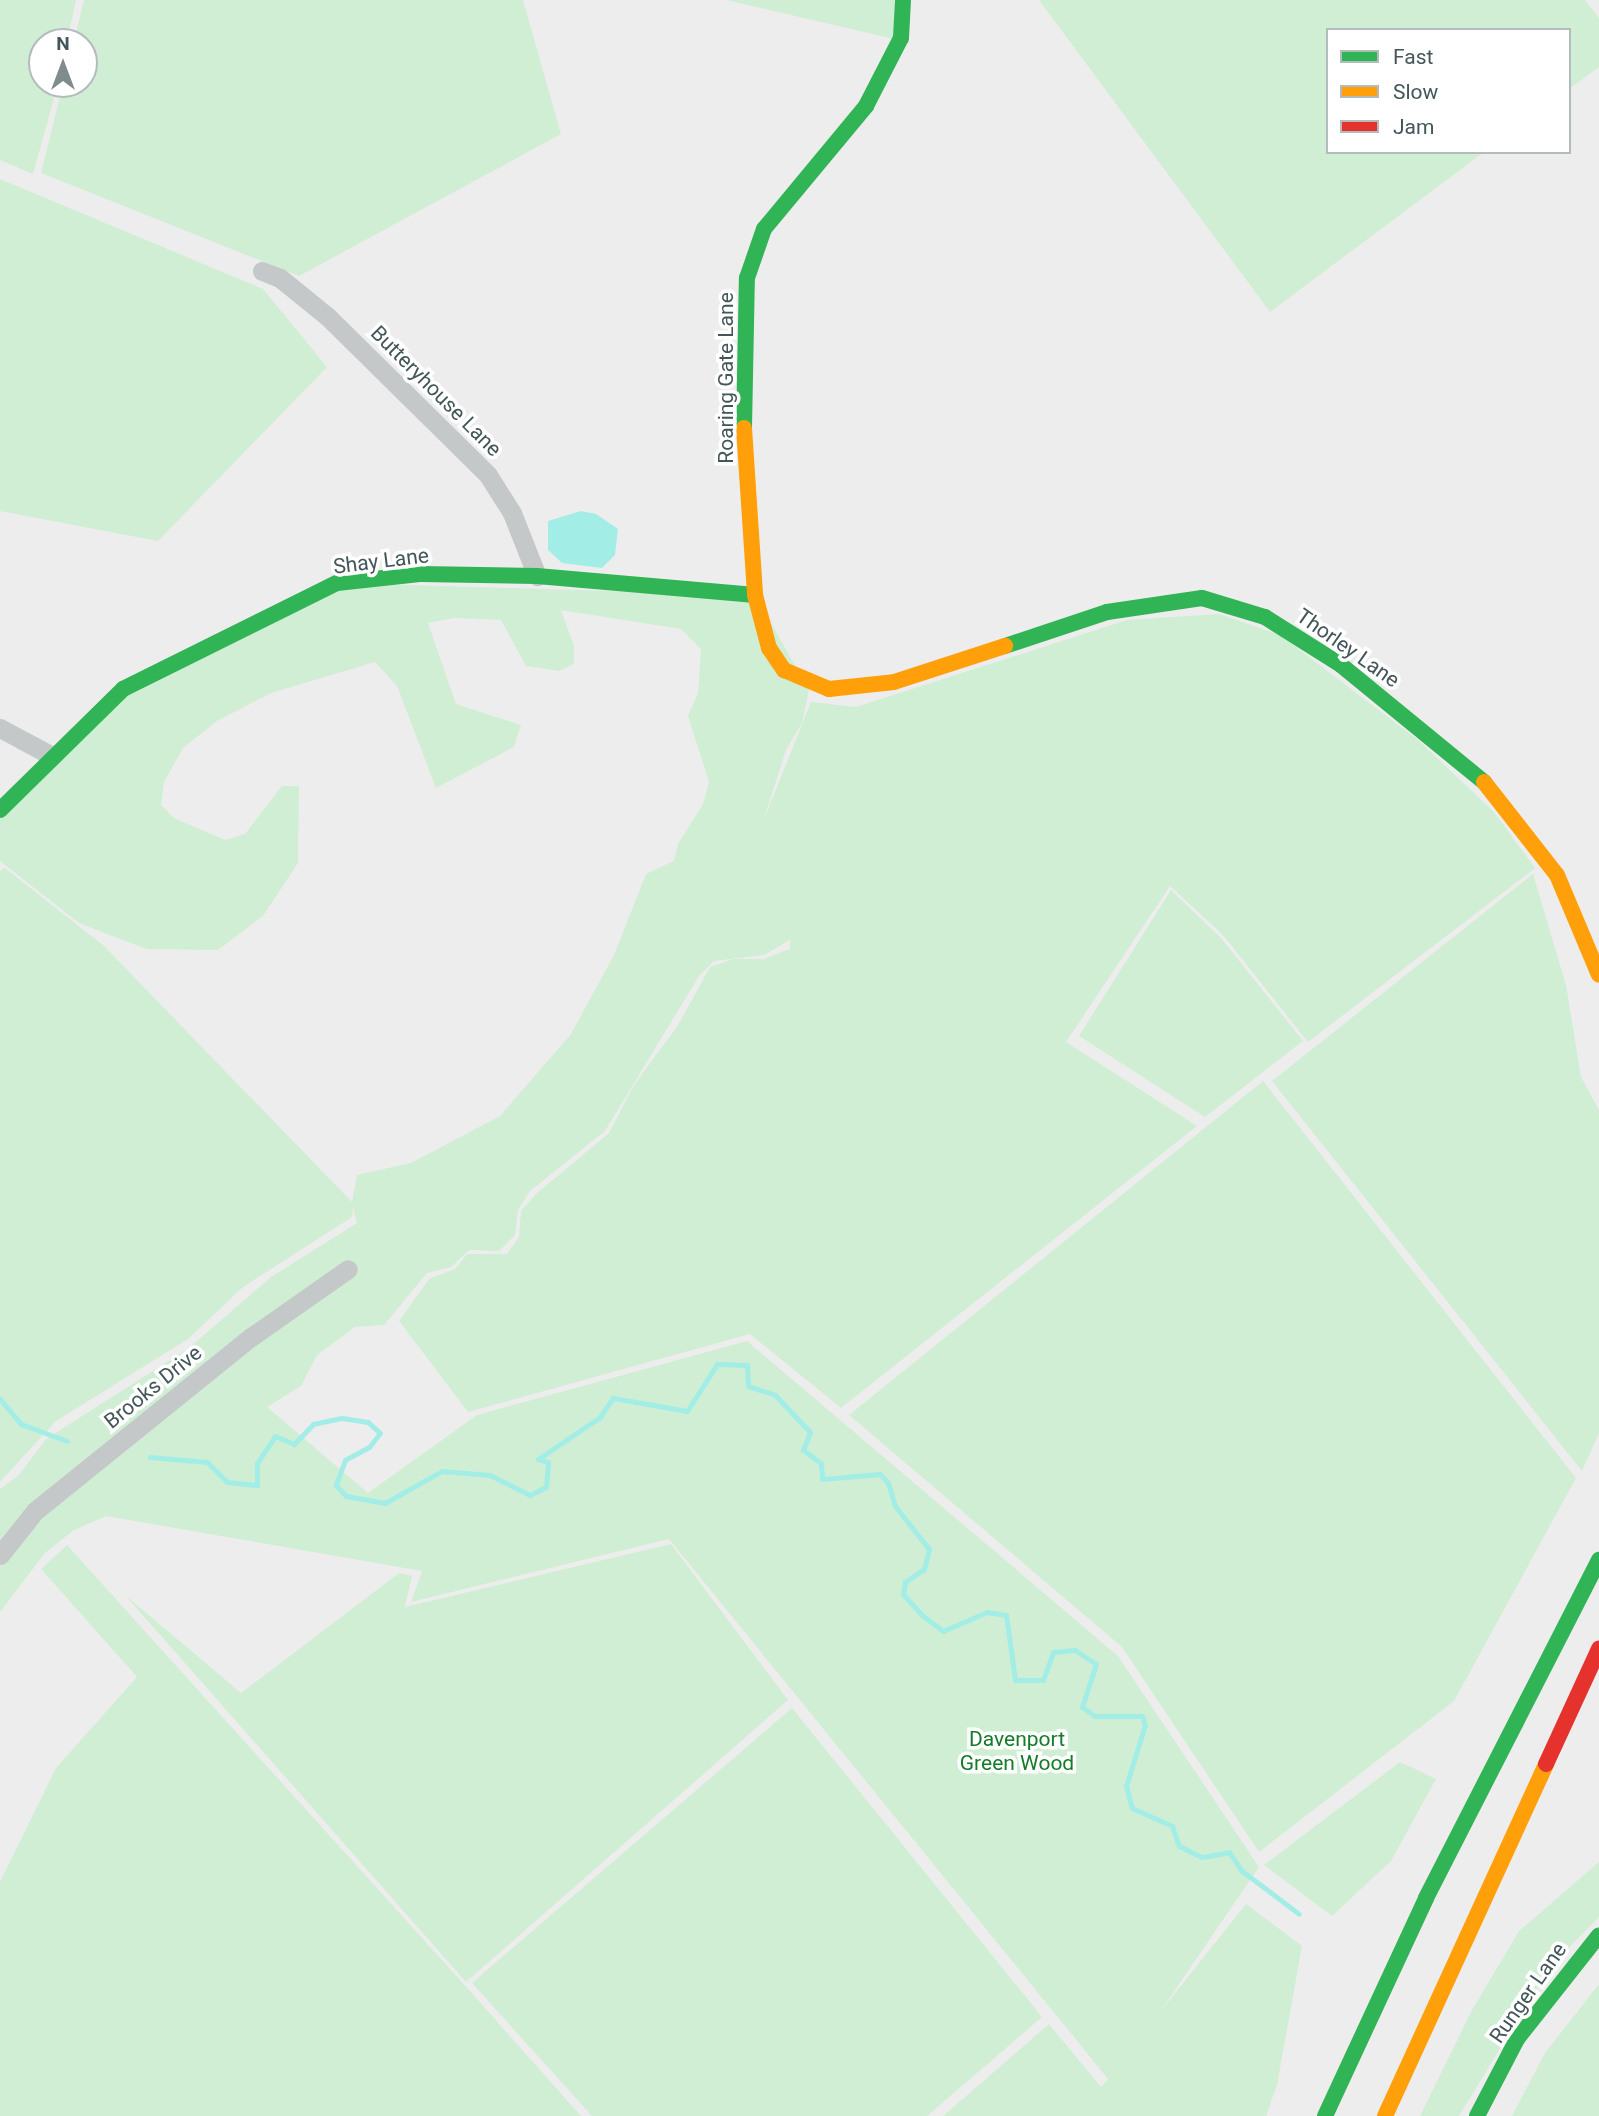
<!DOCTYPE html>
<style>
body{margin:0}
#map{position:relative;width:1599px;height:2116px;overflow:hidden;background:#eeeded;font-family:Roboto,sans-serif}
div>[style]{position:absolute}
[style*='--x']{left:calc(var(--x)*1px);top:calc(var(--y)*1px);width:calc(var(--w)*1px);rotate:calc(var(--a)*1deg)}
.green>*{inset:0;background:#d0eed3}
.water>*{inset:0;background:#a3ede7}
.stream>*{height:5px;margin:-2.5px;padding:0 2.5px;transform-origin:2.5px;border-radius:2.5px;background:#a3ede7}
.street>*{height:19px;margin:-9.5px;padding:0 9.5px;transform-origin:9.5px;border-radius:9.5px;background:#c4c8c9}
.fast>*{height:16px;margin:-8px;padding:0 8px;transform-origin:8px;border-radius:8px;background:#30b455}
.slow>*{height:16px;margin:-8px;padding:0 8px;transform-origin:8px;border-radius:8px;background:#ff9f0a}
.jam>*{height:16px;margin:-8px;padding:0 8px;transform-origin:8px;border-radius:8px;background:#e5322d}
span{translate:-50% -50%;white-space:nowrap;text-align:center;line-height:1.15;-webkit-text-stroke:7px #fff;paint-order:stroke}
.street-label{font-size:21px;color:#445659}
.park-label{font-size:21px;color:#147b29}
.legend{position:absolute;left:1326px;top:28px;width:245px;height:126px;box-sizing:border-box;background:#fff;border:2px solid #b4bbbd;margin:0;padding:9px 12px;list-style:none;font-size:21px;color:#445659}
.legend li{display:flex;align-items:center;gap:14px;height:35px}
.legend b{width:35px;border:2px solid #b4bbbd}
.north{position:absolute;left:28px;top:28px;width:70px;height:70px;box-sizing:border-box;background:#fff;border:2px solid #b4bbbd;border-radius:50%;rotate:0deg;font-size:19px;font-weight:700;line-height:28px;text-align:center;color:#445659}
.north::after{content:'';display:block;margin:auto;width:24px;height:32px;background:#808b8d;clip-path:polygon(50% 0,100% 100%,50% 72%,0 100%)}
</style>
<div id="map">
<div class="green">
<div style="clip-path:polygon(0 0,76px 0,67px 42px,42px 42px,42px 84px,58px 84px,33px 174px,0 160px)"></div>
<div style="clip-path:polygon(84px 0,523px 0,561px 134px,299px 276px,41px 173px,63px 84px,84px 84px,84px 42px,74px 42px)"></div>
<div style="clip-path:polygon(726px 0,894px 0,894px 39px)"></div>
<div style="clip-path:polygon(1039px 0,1585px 0,1599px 18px,1599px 67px,1569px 89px,1569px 30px,1328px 30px,1328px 152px,1484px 152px,1270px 312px)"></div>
<div style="clip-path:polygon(0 179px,263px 289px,327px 367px,158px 541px,0 511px)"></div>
<div style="clip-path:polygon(337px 583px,755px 595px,809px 690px,802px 723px,786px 750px,764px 819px,811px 702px,856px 707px,1127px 620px,1219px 614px,1280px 635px,1418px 740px,1494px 812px,1535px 868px,1308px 1042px,1222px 934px,1170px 886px,1066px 1042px,1197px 1126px,841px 1408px,750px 1334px,468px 1412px,399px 1321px,429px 1279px,455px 1269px,467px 1254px,507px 1254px,519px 1237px,521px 1211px,536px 1194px,609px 1133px,634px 1085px,678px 1025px,710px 967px,733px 959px,763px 959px,790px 949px,790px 940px,764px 955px,714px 961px,699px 976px,605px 1131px,530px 1191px,518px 1210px,515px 1235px,499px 1251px,469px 1250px,451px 1267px,427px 1273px,384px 1325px,355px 1327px,317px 1355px,301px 1386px,267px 1407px,368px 1493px,477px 1415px,747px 1341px,1118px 1656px,1259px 1867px,1160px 2012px,1246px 1904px,1302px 1946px,1277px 2085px,1266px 2116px,943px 2116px,1049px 2024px,1101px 2087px,1108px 2079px,669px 1539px,411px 1602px,422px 1571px,106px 1516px,74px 1530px,45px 1553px,0 1612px,0 1489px,19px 1475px,46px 1439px,189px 1348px,271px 1277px,357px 1223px,353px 1207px,352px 1217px,243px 1287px,188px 1339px,56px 1421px,0 1482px,0 871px,5px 868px,104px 946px,352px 1202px,357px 1175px,411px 1163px,500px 1116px,571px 1034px,614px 955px,646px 874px,674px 861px,678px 844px,703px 804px,709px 782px,688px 716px,698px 693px,701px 649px,681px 629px,561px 610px,574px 646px,574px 664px,559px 671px,526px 666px,501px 620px,454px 618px,428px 623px,456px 704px,521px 725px,514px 747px,436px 788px,397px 686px,375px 662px,271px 693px,217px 721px,183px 748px,164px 782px,161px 805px,174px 818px,225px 840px,245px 834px,282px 786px,299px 786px,298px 863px,263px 916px,218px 950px,147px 949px,112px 936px,79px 923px,0 861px,0 810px,123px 689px)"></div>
<div style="clip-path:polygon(1533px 874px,1566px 985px,1581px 1077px,1599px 1110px,1599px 1433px,1582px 1471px,1272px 1081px)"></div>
<div style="clip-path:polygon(1171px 890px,1221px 938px,1303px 1041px,1205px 1117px,1079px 1036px)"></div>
<div style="clip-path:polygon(1263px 1081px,1576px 1478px,1454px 1701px,1259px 1852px,1122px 1647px,849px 1415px)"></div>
<div style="clip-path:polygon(671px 1544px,788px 1700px,466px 1982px,125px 1595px,241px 1693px,399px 1573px,412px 1576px,405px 1607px)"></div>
<div style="clip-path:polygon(67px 1545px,469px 1990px,581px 2116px,0 2116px,0 1882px,56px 1768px,137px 1677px,41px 1569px)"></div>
<div style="clip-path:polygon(792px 1708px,1042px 2017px,927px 2116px,592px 2116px,472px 1983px)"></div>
<div style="clip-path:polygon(1400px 1762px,1436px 1779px,1391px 1861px,1332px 1916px,1264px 1865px)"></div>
<div style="clip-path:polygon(1599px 1862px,1599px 1917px,1549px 1968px,1459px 2116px,1420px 2116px,1472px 2010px,1519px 1931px)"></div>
<div style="clip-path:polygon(1599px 1984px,1599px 2116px,1512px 2116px,1545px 2053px)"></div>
</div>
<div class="water">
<div style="clip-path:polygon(581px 511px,596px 514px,618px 529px,615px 555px,602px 568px,562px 563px,548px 550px,548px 521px)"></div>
</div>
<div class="stream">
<div style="--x:0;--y:1399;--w:33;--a:50"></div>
<div style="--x:21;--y:1424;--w:49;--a:20.3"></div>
<div style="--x:150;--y:1457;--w:57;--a:5"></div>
<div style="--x:207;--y:1462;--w:28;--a:45"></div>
<div style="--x:227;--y:1482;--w:30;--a:6"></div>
<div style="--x:257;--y:1485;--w:22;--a:-90"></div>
<div style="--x:257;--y:1463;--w:32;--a:-56"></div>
<div style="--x:275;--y:1436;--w:21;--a:23"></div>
<div style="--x:294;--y:1444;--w:28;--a:-46"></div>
<div style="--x:313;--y:1424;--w:30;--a:-12"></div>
<div style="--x:342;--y:1418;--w:26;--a:9"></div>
<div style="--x:368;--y:1422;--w:16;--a:43"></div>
<div style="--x:380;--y:1433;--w:18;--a:128"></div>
<div style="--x:369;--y:1447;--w:27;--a:152"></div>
<div style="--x:345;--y:1460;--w:27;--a:110"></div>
<div style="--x:336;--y:1485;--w:15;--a:48"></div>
<div style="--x:346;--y:1496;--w:40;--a:10"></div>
<div style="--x:385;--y:1503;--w:65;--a:-29.3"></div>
<div style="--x:442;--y:1471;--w:48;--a:4.8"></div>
<div style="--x:490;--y:1475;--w:45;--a:26.6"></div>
<div style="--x:530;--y:1495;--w:18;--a:-27"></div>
<div style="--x:546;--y:1487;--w:25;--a:-85"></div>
<div style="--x:548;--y:1462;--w:10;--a:-163"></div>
<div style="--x:538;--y:1459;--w:75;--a:-34.1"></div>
<div style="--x:600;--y:1417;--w:23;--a:-56"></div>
<div style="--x:613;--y:1398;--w:75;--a:10"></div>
<div style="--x:687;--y:1411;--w:56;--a:-57.4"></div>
<div style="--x:717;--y:1364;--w:30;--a:2"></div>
<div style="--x:747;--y:1365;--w:21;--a:87"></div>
<div style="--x:748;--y:1386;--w:28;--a:18"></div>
<div style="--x:775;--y:1395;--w:51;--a:46.6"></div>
<div style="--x:810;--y:1432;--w:19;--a:111"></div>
<div style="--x:803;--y:1450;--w:22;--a:36"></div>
<div style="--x:821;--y:1463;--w:16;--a:86"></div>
<div style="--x:822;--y:1479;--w:58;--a:-4.9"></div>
<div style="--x:880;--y:1474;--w:12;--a:48"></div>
<div style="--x:888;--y:1483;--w:24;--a:73"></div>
<div style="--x:895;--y:1506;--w:55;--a:51.7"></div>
<div style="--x:929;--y:1549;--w:21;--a:104"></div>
<div style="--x:924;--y:1569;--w:23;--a:146"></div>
<div style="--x:905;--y:1582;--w:12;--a:99"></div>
<div style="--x:903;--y:1594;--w:28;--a:48"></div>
<div style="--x:922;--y:1615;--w:26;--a:37"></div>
<div style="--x:943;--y:1631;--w:48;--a:-23.4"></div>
<div style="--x:987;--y:1612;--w:19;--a:9"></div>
<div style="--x:1006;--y:1615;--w:66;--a:82.1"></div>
<div style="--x:1015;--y:1680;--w:28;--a:0"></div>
<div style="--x:1043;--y:1680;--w:30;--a:-70"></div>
<div style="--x:1053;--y:1652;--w:22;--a:-5"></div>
<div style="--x:1075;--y:1650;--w:25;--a:34"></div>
<div style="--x:1096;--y:1664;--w:45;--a:108"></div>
<div style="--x:1082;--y:1707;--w:16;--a:35"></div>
<div style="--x:1095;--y:1716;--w:47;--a:0"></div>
<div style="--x:1142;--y:1716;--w:9;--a:72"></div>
<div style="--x:1145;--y:1725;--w:64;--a:107.3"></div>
<div style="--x:1126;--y:1786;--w:23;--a:75"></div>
<div style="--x:1132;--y:1808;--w:44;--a:24.2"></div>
<div style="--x:1172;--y:1826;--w:21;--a:71"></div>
<div style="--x:1179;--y:1846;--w:25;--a:26"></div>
<div style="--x:1202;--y:1857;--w:27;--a:-10"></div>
<div style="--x:1229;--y:1852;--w:23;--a:56"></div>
<div style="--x:1242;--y:1871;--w:71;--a:37"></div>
</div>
<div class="street">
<div style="--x:262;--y:271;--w:19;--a:21"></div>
<div style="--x:280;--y:278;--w:60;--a:39"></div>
<div style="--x:327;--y:316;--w:226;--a:44.6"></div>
<div style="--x:488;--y:475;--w:45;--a:57.7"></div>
<div style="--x:512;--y:513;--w:68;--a:68.4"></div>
<div style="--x:0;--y:728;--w:59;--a:28.3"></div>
<div style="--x:0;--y:1555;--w:56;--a:-51.5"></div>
<div style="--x:35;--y:1511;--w:277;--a:-38.9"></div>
<div style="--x:251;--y:1337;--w:118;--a:-35"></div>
</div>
<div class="fast">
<div style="--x:744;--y:428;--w:150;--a:-88.9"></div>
<div style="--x:747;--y:278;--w:52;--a:-70.9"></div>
<div style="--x:764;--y:229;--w:160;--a:-50.3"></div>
<div style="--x:866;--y:106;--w:76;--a:-62.8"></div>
<div style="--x:901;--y:38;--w:38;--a:-87"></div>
<div style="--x:1005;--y:646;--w:108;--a:-18.4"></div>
<div style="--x:1107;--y:612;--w:96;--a:-8.4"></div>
<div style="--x:1202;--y:598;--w:66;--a:16.8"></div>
<div style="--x:1265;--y:617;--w:90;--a:32.3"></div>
<div style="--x:1341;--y:665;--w:185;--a:39.3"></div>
<div style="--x:0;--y:810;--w:173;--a:-44.5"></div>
<div style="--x:123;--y:689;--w:239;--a:-26.4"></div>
<div style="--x:337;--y:583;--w:83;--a:-6.2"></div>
<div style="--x:420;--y:574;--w:117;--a:1"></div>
<div style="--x:537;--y:576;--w:219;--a:5"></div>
<div style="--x:1325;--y:2116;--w:240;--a:-65.1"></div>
<div style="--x:1426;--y:1898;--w:380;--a:-62.9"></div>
<div style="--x:1477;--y:2116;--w:87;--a:-62.5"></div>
<div style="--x:1517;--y:2039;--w:132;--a:-51.7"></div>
</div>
<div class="slow">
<div style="--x:744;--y:428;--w:167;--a:86.2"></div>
<div style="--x:755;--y:595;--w:55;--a:75.2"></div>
<div style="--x:769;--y:648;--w:27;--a:56"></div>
<div style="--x:784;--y:670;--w:49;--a:22.9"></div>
<div style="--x:829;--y:689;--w:65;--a:-6.1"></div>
<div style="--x:894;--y:682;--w:117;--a:-18"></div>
<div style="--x:1484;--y:782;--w:118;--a:51.9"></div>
<div style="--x:1557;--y:875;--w:108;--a:67.2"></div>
<div style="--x:1385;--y:2116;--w:387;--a:-65.4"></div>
</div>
<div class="jam">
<div style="--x:1546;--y:1764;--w:127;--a:-65.3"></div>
</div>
<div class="street-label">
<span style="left:726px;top:378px;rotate:-90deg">Roaring Gate Lane</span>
<span style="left:436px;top:391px;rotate:45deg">Butteryhouse Lane</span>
<span style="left:381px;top:561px;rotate:-7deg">Shay Lane</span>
<span style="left:1348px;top:648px;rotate:35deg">Thorley Lane</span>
<span style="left:153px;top:1387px;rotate:-39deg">Brooks Drive</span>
<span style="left:1528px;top:1993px;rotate:-55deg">Runger Lane</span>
</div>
<div class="park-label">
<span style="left:1017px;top:1751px">Davenport<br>Green Wood</span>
</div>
<ul class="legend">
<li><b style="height:9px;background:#30b455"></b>Fast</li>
<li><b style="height:9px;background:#ff9f0a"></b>Slow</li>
<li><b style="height:9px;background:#e5322d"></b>Jam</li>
</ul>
<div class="north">N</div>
</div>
